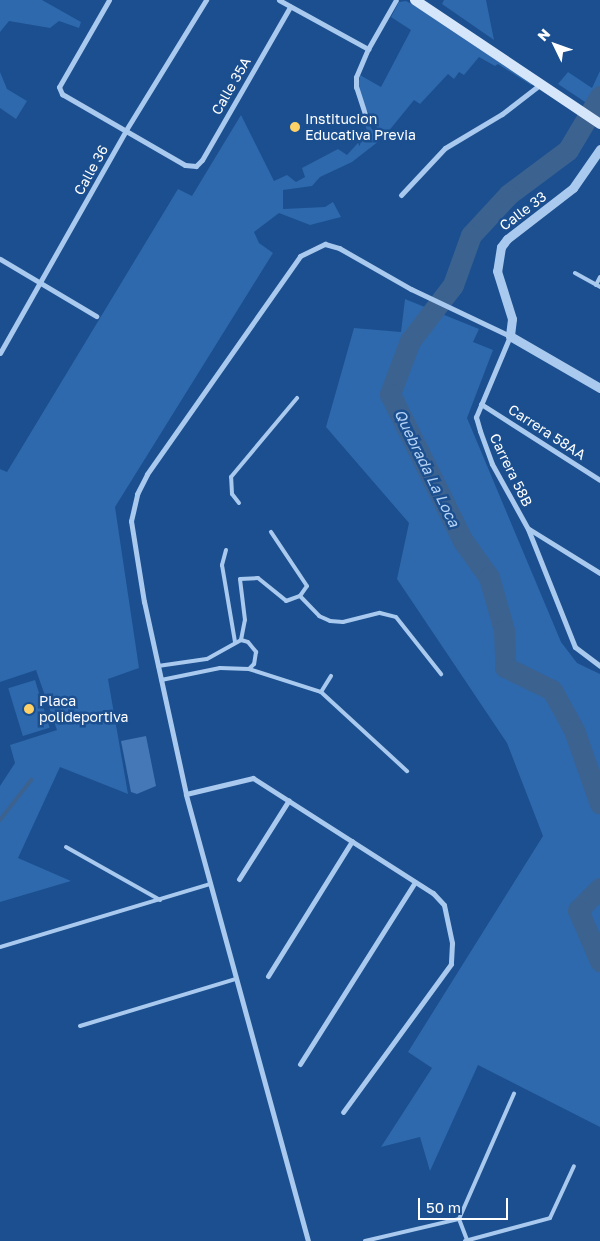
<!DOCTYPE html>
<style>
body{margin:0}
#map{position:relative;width:600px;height:1241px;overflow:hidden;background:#1b4f8f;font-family:"Golos Text",sans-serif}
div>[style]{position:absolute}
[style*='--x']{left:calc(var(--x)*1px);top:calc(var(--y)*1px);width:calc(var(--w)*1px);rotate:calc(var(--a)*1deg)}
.green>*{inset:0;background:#2e69ad;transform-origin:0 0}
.stream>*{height:4px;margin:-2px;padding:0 2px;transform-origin:2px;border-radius:2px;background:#3c6290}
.river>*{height:21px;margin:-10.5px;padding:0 10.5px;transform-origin:10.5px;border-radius:10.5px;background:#3c6290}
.building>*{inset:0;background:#4478b7}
.service>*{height:4px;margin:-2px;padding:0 2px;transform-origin:2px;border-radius:2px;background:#a9c9ee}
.minor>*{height:5px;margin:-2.5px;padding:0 2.5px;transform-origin:2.5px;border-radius:2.5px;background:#a9c9ee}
.tertiary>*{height:9px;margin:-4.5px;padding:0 4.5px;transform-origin:4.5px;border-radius:4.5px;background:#a9c9ee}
.secondary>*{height:10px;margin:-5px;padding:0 5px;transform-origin:5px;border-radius:5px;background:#d6e6fa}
.dots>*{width:14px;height:14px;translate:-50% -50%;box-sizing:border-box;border:2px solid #1b4f8f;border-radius:50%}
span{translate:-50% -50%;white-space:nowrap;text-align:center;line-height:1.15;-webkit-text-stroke:5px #1b4f8f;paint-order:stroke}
.street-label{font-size:14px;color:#fff}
.poi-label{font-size:14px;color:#fff}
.left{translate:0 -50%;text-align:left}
.water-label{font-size:15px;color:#b5d3f5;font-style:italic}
.north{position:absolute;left:530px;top:20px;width:50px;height:50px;-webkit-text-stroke:4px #1b4f8f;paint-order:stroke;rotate:312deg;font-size:14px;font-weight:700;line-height:20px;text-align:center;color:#fff}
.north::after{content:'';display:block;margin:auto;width:18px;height:22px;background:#fff;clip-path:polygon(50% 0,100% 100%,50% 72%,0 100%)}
.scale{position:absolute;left:418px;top:1198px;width:90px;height:22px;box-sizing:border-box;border:2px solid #fff;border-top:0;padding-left:6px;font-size:15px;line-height:18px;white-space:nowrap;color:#fff;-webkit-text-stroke:4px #1b4f8f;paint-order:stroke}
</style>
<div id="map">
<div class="green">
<div style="clip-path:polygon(0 0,42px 0,81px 22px,79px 28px,59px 21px,50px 28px,9px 21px,0 32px)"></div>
<div style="clip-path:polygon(444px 0,486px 0,494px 40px,442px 4px)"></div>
<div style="clip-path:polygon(406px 1px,432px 15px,534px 83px,531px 85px,498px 64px,495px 66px,479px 57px,464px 75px,459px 72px,454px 79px,448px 74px,420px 104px,414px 100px,383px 138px,365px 107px,358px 88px,360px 75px,381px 87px,411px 30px,391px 17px,399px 2px)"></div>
<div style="clip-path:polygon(600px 71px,600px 112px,558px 84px,568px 72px,592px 88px)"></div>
<div style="clip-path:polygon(0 72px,7px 89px,27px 101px,16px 119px,0 108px)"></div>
<div style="clip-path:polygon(241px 115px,274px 181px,287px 175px,296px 182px,305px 177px,302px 168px,338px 149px,347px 155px,367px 133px,364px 116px,379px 141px,352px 162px,320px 177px,312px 186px,283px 190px,283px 209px,325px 207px,333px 202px,341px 217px,310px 225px,279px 213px,254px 232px,259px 243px,273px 253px,115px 507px,139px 668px,108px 679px,128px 794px,60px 767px,18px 858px,71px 881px,0 902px,0 786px,15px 763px,10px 745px,57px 730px,36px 670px,0 682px,0 469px,7px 472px,178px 189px,192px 196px)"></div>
<div style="clip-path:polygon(405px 299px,479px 329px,473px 342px,493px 350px,467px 418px,561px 642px,577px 663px,600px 674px,600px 1127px,478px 1065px,430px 1171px,420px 1137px,381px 1147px,432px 1068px,408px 1052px,543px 836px,507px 743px,397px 579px,409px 523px,326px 427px,354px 328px,401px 332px)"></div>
<div style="left:35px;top:680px;width:50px;height:28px;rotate:73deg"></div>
</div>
<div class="stream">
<div style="--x:0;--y:820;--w:51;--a:-52.2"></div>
</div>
<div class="river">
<div style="--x:600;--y:96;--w:63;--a:120.7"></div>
<div style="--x:568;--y:150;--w:74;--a:143.3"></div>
<div style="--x:509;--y:194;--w:56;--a:132.8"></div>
<div style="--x:471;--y:235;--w:53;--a:109.8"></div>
<div style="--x:453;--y:285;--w:71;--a:127.5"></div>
<div style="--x:410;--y:341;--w:57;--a:110.7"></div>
<div style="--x:390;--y:394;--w:164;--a:63.6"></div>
<div style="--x:463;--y:541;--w:44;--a:54.2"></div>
<div style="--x:489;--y:577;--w:55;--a:74.2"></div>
<div style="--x:504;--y:630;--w:37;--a:88"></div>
<div style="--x:505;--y:667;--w:52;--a:26.1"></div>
<div style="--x:552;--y:690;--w:46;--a:61.2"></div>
<div style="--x:574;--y:730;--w:78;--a:70.6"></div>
<div style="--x:600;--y:888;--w:31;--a:135"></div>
<div style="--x:578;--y:910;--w:56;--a:66.7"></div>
</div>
<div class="building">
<div style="clip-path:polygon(146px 736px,156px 786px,137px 794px,131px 792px,121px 741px)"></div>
</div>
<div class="service">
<div style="--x:575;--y:273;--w:29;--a:29"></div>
<div style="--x:596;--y:285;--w:9;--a:-63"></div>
<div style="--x:239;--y:503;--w:11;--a:-128"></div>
<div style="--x:232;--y:494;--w:17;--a:-93"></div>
<div style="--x:231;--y:477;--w:103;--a:-50.1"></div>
<div style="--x:226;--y:550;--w:16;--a:105"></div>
<div style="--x:222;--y:565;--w:78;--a:80.4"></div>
<div style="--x:300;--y:596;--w:28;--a:46"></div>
<div style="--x:319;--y:616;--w:12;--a:24"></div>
<div style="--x:330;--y:621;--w:13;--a:4"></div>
<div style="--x:343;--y:622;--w:38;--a:-14"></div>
<div style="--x:380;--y:613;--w:16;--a:14"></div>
<div style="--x:396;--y:617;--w:73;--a:51.7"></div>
<div style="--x:241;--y:640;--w:20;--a:-79"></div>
<div style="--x:245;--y:620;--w:41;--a:-97"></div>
<div style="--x:240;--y:579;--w:18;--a:-3"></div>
<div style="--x:258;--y:578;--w:36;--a:39"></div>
<div style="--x:286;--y:601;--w:15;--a:-20"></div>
<div style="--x:300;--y:596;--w:12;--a:-55"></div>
<div style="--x:307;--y:586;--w:65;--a:-123.7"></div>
<div style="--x:158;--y:666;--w:49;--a:-8.1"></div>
<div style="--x:207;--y:659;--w:39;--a:-29"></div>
<div style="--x:241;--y:640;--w:7;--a:16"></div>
<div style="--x:248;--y:642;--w:13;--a:51"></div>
<div style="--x:256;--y:652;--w:12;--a:99"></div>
<div style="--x:254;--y:664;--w:7;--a:135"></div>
<div style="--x:249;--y:669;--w:29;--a:-178"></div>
<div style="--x:220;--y:668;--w:60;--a:168.5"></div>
<div style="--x:249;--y:669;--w:76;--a:17.7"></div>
<div style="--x:321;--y:692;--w:117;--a:42.6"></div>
<div style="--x:321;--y:692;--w:19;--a:-58"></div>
<div style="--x:66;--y:847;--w:108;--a:29.4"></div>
<div style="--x:0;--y:947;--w:219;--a:-16.7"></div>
<div style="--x:80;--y:1026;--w:163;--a:-16.8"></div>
<div style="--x:459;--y:1219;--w:22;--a:69"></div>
<div style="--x:365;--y:1241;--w:97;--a:-13.2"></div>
<div style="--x:459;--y:1219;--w:137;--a:-66.3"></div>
<div style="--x:465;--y:1241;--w:88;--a:-15.1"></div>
<div style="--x:550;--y:1218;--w:57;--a:-65.2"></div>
</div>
<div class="minor">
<div style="--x:109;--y:0;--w:100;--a:119.9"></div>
<div style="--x:59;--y:87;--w:8;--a:67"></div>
<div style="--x:62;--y:94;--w:142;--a:30"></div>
<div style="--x:185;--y:165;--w:11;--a:5"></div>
<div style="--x:196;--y:166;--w:8;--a:-45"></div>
<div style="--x:202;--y:160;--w:177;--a:-60.1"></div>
<div style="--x:279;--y:0;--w:102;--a:28.8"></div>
<div style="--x:365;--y:114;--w:28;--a:-108"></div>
<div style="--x:356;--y:87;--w:10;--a:-90"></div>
<div style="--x:356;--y:77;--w:30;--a:-67"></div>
<div style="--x:368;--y:49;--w:56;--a:-60.3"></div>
<div style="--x:401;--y:195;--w:64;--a:-46.9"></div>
<div style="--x:445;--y:148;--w:66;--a:-30.8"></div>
<div style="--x:502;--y:114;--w:49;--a:-37.6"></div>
<div style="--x:0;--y:259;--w:112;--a:30.7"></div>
<div style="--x:0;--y:353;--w:256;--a:-60.5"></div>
<div style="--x:126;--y:130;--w:153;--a:-58.4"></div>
<div style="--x:481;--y:404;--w:141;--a:32.6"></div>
<div style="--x:529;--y:529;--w:84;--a:31.8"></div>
<div style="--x:186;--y:794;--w:69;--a:-13.4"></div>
<div style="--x:253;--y:778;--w:214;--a:32.6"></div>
<div style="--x:433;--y:893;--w:16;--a:47"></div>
<div style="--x:444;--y:905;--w:39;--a:78"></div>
<div style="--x:452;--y:943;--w:21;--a:93"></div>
<div style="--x:451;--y:964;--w:183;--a:126.1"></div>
<div style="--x:239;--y:879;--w:93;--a:-57.7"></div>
<div style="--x:268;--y:976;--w:159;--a:-58.1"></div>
<div style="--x:300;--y:1064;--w:215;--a:-57.7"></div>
<div style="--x:308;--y:1241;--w:463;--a:-105.3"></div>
<div style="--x:186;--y:794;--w:197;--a:-102.3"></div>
<div style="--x:144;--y:602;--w:82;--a:-99.1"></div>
<div style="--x:131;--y:521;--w:28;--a:-77"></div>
<div style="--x:137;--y:494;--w:22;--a:-63"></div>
<div style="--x:147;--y:474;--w:266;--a:-54.9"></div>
<div style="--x:300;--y:256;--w:28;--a:-26"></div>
<div style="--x:325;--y:244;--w:15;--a:16"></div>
<div style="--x:339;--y:248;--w:83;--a:29.7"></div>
<div style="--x:411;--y:289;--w:110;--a:25.4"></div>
<div style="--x:510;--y:336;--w:88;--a:112.8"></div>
<div style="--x:476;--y:417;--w:15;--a:74"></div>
<div style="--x:480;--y:431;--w:35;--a:70"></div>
<div style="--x:492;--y:464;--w:74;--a:61"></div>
<div style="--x:528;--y:529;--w:127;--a:68.3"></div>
<div style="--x:575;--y:647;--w:31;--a:37"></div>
</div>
<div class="tertiary">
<div style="--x:600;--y:149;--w:47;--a:124.7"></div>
<div style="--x:573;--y:188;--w:83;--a:142.3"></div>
<div style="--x:507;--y:239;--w:10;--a:127"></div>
<div style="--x:501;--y:247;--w:24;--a:99"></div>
<div style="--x:497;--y:271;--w:50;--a:72.6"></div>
<div style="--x:512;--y:319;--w:17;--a:97"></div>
<div style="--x:510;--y:336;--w:104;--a:30"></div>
</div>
<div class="secondary">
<div style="--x:415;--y:0;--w:223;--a:33.8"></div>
</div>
<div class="dots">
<div style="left:295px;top:127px;background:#ffd166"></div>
<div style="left:29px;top:709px;background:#ffd166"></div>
</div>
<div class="street-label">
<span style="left:231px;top:86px;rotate:-60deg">Calle 35A</span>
<span style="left:91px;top:170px;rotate:-61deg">Calle 36</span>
<span style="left:523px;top:211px;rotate:-37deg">Calle 33</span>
<span style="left:547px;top:432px;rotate:33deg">Carrera 58AA</span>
<span style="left:511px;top:470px;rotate:64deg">Carrera 58B</span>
</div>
<div class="poi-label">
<span class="left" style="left:305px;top:127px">Institucion<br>Educativa Previa</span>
<span class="left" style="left:39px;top:709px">Placa<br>polideportiva</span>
</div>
<div class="water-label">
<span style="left:427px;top:468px;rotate:64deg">Quebrada La Loca</span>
</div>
<div class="north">N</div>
<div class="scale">50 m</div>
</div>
